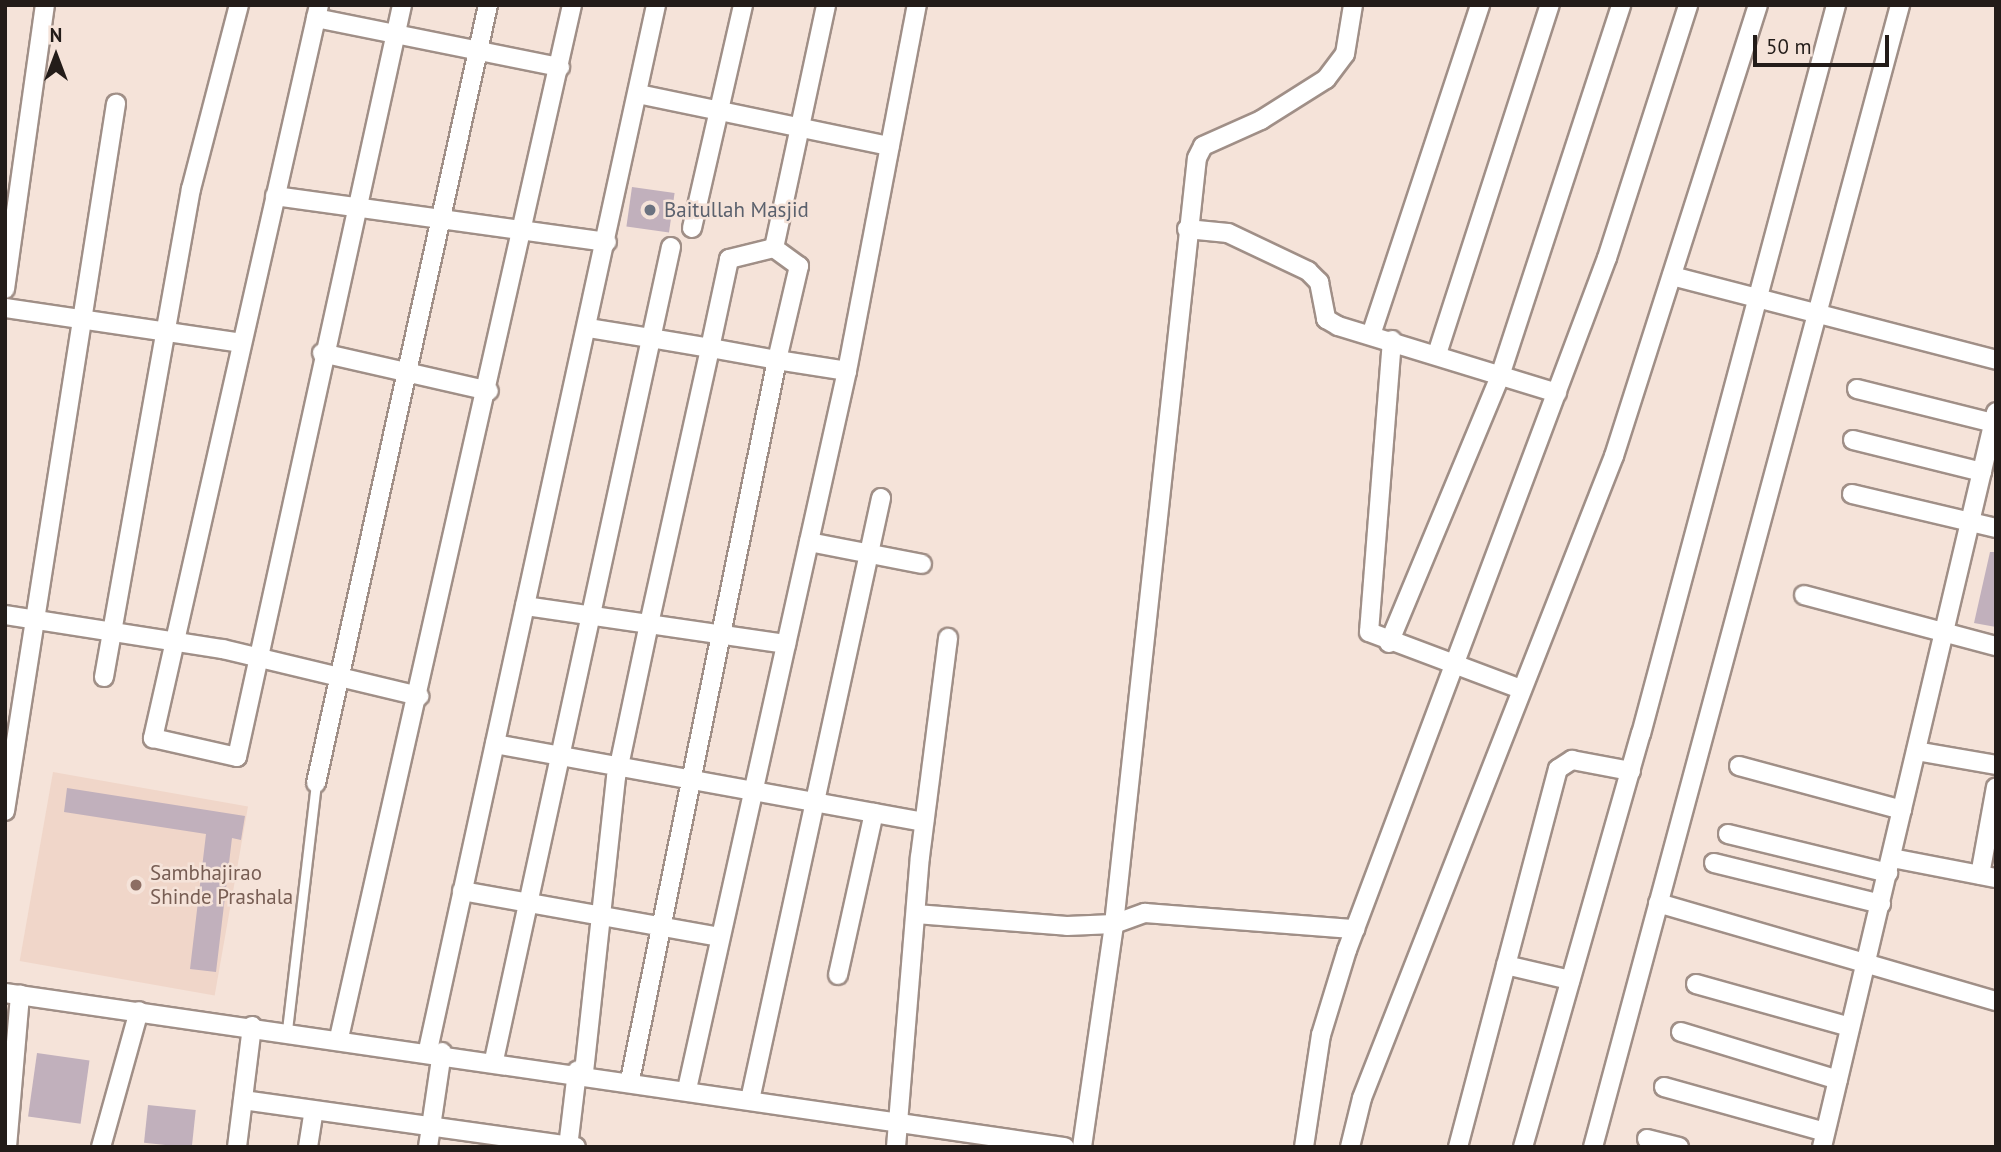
<!DOCTYPE html>
<style>
body{margin:0}
#map{position:relative;width:2001px;height:1152px;overflow:hidden;background:#f5e3d9;font-family:"PT Sans",sans-serif}
div>[style]{position:absolute}
[style*='--x']{left:calc(var(--x)*1px);top:calc(var(--y)*1px);width:calc(var(--w)*1px);rotate:calc(var(--a)*1deg)}
.built>*{inset:0;background:#f0d6c9;transform-origin:0 0}
.building>*{inset:0;background:#c1b0bc;transform-origin:0 0}
.roads{filter:drop-shadow(2px 0 #a08f87) drop-shadow(-2px 0 #a08f87) drop-shadow(0 2px #a08f87) drop-shadow(0 -2px #a08f87)}
.lane>*{height:9px;margin:-4.5px;padding:0 4.5px;transform-origin:4.5px;border-radius:4.5px;background:#fff}
.street>*{height:18px;margin:-9px;padding:0 9px;transform-origin:9px;border-radius:9px;background:#fff}
.dots>*{width:19px;height:19px;translate:-50% -50%;box-sizing:border-box;border:4px solid #f5e3d9;border-radius:50%}
span{translate:-50% -50%;white-space:nowrap;text-align:center;line-height:1.15;-webkit-text-stroke:5px #f5e3d9;paint-order:stroke}
.worship-label{font-size:21px;color:#5b616d}
.left{translate:0 -50%;text-align:left}
.education-label{font-size:21px;color:#785e54}
.frame{position:absolute;inset:0;border:7px solid #231c19;pointer-events:none}
.north{position:absolute;left:21px;top:21px;width:70px;height:70px;-webkit-text-stroke:5px #f5e3d9;paint-order:stroke;rotate:0deg;font-size:19px;font-weight:700;line-height:28px;text-align:center;color:#231c19}
.north::after{content:'';display:block;margin:auto;width:24px;height:32px;background:#231c19;clip-path:polygon(50% 0,100% 100%,50% 72%,0 100%)}
.scale{position:absolute;left:1753px;top:35px;width:136px;height:32px;box-sizing:border-box;border:4px solid #231c19;border-top:0;padding-left:9px;font-size:21px;line-height:24px;white-space:nowrap;color:#231c19;-webkit-text-stroke:5px #f5e3d9;paint-order:stroke}
</style>
<div id="map">
<div class="built">
<div style="left:53px;top:772px;width:198px;height:192px;rotate:10deg"></div>
</div>
<div class="building">
<div style="left:632px;top:187px;width:43px;height:40px;rotate:8deg"></div>
<div style="clip-path:polygon(1990px 552px,1996px 552px,1996px 627px,1974px 623px)"></div>
<div style="clip-path:polygon(67px 788px,245px 816px,241px 840px,232px 838px,216px 972px,190px 969px,206px 834px,64px 812px)"></div>
<div style="left:37px;top:1053px;width:53px;height:64px;rotate:8deg"></div>
<div style="left:148px;top:1105px;width:48px;height:38px;rotate:6deg"></div>
</div>
<div class="roads">
<div class="lane">
<div style="--x:287;--y:1030;--w:249;--a:-83.3"></div>
</div>
<div class="street">
<div style="--x:319;--y:5;--w:752;--a:102.76"></div>
<div style="--x:153;--y:738;--w:86;--a:12.7"></div>
<div style="--x:237;--y:757;--w:770;--a:-77.62"></div>
<div style="--x:316;--y:18;--w:249;--a:11.4"></div>
<div style="--x:638;--y:94;--w:257;--a:11.7"></div>
<div style="--x:275;--y:196;--w:335;--a:7.9"></div>
<div style="--x:692;--y:228;--w:229;--a:-77.1"></div>
<div style="--x:1187;--y:229;--w:41;--a:5.6"></div>
<div style="--x:1228;--y:233;--w:89;--a:25.4"></div>
<div style="--x:1308;--y:271;--w:16;--a:45"></div>
<div style="--x:1319;--y:282;--w:38;--a:79"></div>
<div style="--x:1326;--y:319;--w:14;--a:30"></div>
<div style="--x:1338;--y:326;--w:229;--a:17"></div>
<div style="--x:774;--y:248;--w:249;--a:-77.9"></div>
<div style="--x:1672;--y:276;--w:335;--a:14.5"></div>
<div style="--x:5;--y:289;--w:287;--a:-82"></div>
<div style="--x:5;--y:308;--w:239;--a:8.4"></div>
<div style="--x:1371;--y:335;--w:348;--a:-71.7"></div>
<div style="--x:1392;--y:340;--w:293;--a:94.5"></div>
<div style="--x:1369;--y:632;--w:162;--a:20.6"></div>
<div style="--x:322;--y:353;--w:171;--a:12.8"></div>
<div style="--x:1437;--y:354;--w:367;--a:-72.1"></div>
<div style="--x:847;--y:371;--w:373;--a:-79.2"></div>
<div style="--x:1857;--y:389;--w:140;--a:14"></div>
<div style="--x:1853;--y:440;--w:133;--a:13.9"></div>
<div style="--x:1852;--y:494;--w:148;--a:13.3"></div>
<div style="--x:809;--y:542;--w:115;--a:11"></div>
<div style="--x:1804;--y:595;--w:199;--a:14.9"></div>
<div style="--x:525;--y:606;--w:264;--a:8.3"></div>
<div style="--x:5;--y:615;--w:221;--a:8.9"></div>
<div style="--x:223;--y:649;--w:202;--a:13.5"></div>
<div style="--x:1389;--y:643;--w:289;--a:-67.4"></div>
<div style="--x:1500;--y:376;--w:390;--a:-71.9"></div>
<div style="--x:104;--y:677;--w:496;--a:-79.9"></div>
<div style="--x:191;--y:189;--w:190;--a:-75.4"></div>
<div style="--x:495;--y:744;--w:436;--a:10.3"></div>
<div style="--x:1916;--y:751;--w:81;--a:9.9"></div>
<div style="--x:1739;--y:766;--w:169;--a:15.1"></div>
<div style="--x:316;--y:783;--w:797;--a:-77.53"></div>
<div style="--x:5;--y:811;--w:716;--a:-81.08"></div>
<div style="--x:1728;--y:834;--w:165;--a:13.7"></div>
<div style="--x:1892;--y:858;--w:106;--a:10.9"></div>
<div style="--x:1714;--y:863;--w:172;--a:13.8"></div>
<div style="--x:1980;--y:875;--w:89;--a:-79.7"></div>
<div style="--x:462;--y:891;--w:262;--a:10.1"></div>
<div style="--x:1658;--y:903;--w:352;--a:16.2"></div>
<div style="--x:916;--y:914;--w:151;--a:4.5"></div>
<div style="--x:1067;--y:926;--w:47;--a:-2.4"></div>
<div style="--x:1114;--y:924;--w:33;--a:-20"></div>
<div style="--x:1145;--y:913;--w:211;--a:4.4"></div>
<div style="--x:1506;--y:965;--w:66;--a:13.2"></div>
<div style="--x:838;--y:975;--w:166;--a:-77.5"></div>
<div style="--x:1696;--y:984;--w:160;--a:15.6"></div>
<div style="--x:5;--y:993;--w:1071;--a:8.27"></div>
<div style="--x:1681;--y:1032;--w:164;--a:17"></div>
<div style="--x:339;--y:1038;--w:1059;--a:-77.29"></div>
<div style="--x:428;--y:1050;--w:1070;--a:-77.69"></div>
<div style="--x:494;--y:1060;--w:832;--a:-77.72"></div>
<div style="--x:584;--y:1072;--w:297;--a:-83.8"></div>
<div style="--x:616;--y:777;--w:11;--a:-75"></div>
<div style="--x:619;--y:766;--w:145;--a:-78.1"></div>
<div style="--x:649;--y:624;--w:283;--a:-77.5"></div>
<div style="--x:710;--y:348;--w:91;--a:-77.9"></div>
<div style="--x:729;--y:259;--w:46;--a:-13.7"></div>
<div style="--x:774;--y:248;--w:31;--a:36"></div>
<div style="--x:799;--y:266;--w:97;--a:103.2"></div>
<div style="--x:777;--y:360;--w:68;--a:-169.8"></div>
<div style="--x:710;--y:348;--w:61;--a:-170.5"></div>
<div style="--x:650;--y:338;--w:63;--a:-170.8"></div>
<div style="--x:630;--y:1080;--w:735;--a:-78.46"></div>
<div style="--x:777;--y:360;--w:71;--a:8.9"></div>
<div style="--x:847;--y:371;--w:736;--a:102.56"></div>
<div style="--x:1664;--y:1087;--w:167;--a:15.6"></div>
<div style="--x:243;--y:1100;--w:336;--a:8"></div>
<div style="--x:750;--y:1100;--w:616;--a:-77.72"></div>
<div style="--x:1647;--y:1139;--w:33;--a:14"></div>
<div style="--x:7;--y:1147;--w:153;--a:-85.1"></div>
<div style="--x:101;--y:1147;--w:141;--a:-74.4"></div>
<div style="--x:237;--y:1147;--w:122;--a:-82.9"></div>
<div style="--x:308;--y:1147;--w:37;--a:-81"></div>
<div style="--x:428;--y:1147;--w:96;--a:-81.6"></div>
<div style="--x:568;--y:1147;--w:77;--a:-83.2"></div>
<div style="--x:896;--y:1147;--w:291;--a:-85.3"></div>
<div style="--x:920;--y:857;--w:221;--a:-82.7"></div>
<div style="--x:1082;--y:1147;--w:225;--a:-81.8"></div>
<div style="--x:1114;--y:924;--w:770;--a:-83.82"></div>
<div style="--x:1197;--y:158;--w:13;--a:-63"></div>
<div style="--x:1203;--y:146;--w:64;--a:-24.1"></div>
<div style="--x:1261;--y:120;--w:77;--a:-32.2"></div>
<div style="--x:1326;--y:79;--w:31;--a:-53"></div>
<div style="--x:1345;--y:54;--w:50;--a:-80.7"></div>
<div style="--x:1304;--y:1147;--w:113;--a:-81.4"></div>
<div style="--x:1321;--y:1035;--w:89;--a:-73"></div>
<div style="--x:1347;--y:950;--w:739;--a:-69.41"></div>
<div style="--x:1607;--y:258;--w:266;--a:-72.2"></div>
<div style="--x:1350;--y:1147;--w:50;--a:-76.2"></div>
<div style="--x:1362;--y:1098;--w:690;--a:-68.57"></div>
<div style="--x:1614;--y:456;--w:473;--a:-72.3"></div>
<div style="--x:1458;--y:1147;--w:391;--a:-75.2"></div>
<div style="--x:1558;--y:769;--w:17;--a:-33"></div>
<div style="--x:1572;--y:760;--w:60;--a:10.6"></div>
<div style="--x:1523;--y:1147;--w:430;--a:-74.1"></div>
<div style="--x:1641;--y:734;--w:755;--a:-75.02"></div>
<div style="--x:1593;--y:1147;--w:1183;--a:-74.95"></div>
<div style="--x:1822;--y:1147;--w:755;--a:-76.68"></div>
</div>
</div>
<div class="dots">
<div style="left:650px;top:210px;background:#6b7280"></div>
<div style="left:136px;top:885px;background:#8d6e63"></div>
</div>
<div class="worship-label">
<span class="left" style="left:664px;top:210px">Baitullah Masjid</span>
</div>
<div class="education-label">
<span class="left" style="left:150px;top:885px">Sambhajirao<br>Shinde Prashala</span>
</div>
<div class="frame"></div>
<div class="north">N</div>
<div class="scale">50 m</div>
</div>
